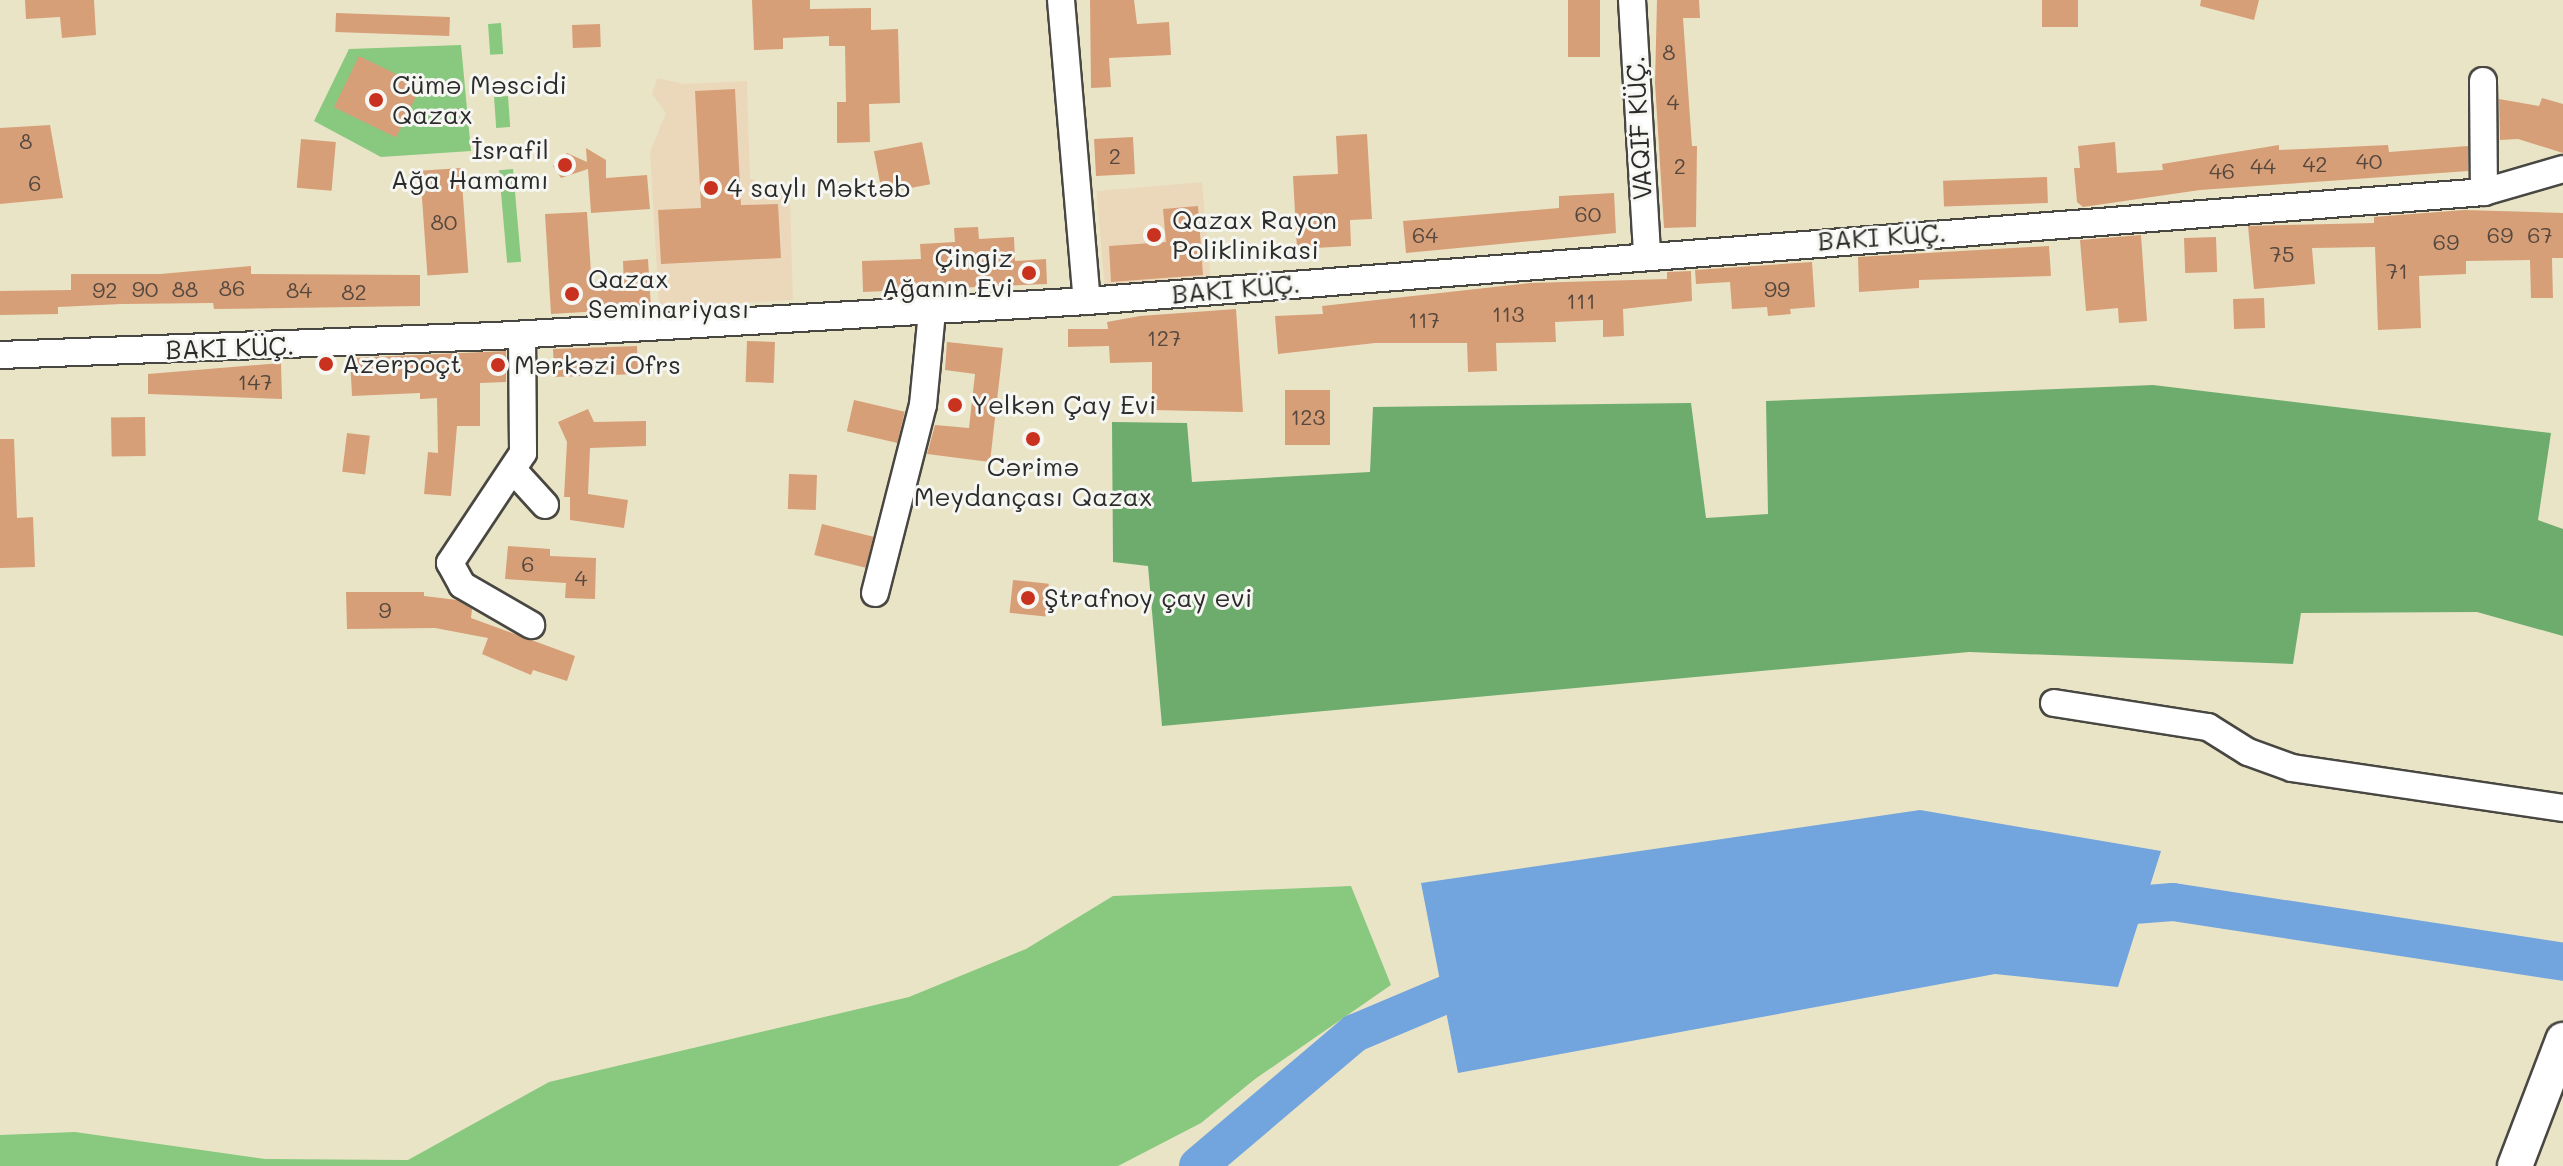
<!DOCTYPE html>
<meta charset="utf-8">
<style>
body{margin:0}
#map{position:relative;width:2563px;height:1166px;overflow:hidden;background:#eae4c7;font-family:Mali,sans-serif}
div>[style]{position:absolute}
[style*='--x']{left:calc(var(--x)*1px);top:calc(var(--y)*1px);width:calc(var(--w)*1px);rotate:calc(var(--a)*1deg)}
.built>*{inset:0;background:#ebd8ba;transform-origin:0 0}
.green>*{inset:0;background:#88c87f;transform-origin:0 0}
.forest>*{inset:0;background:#6eac6e}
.water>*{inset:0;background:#72a4dd}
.river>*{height:38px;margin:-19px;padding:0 19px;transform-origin:19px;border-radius:19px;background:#72a4dd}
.building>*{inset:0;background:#d69f78;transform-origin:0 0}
.roads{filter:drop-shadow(2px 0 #484742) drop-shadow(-2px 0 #484742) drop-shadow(0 2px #484742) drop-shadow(0 -2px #484742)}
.minor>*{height:26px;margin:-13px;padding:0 13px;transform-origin:13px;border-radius:13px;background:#fff}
.major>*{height:34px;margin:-17px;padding:0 17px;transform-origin:17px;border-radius:17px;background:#fff}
.dots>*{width:22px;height:22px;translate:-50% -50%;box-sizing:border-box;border:4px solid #f6f6f2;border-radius:50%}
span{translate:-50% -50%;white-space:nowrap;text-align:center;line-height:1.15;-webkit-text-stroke:6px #f6f6f2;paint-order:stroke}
.number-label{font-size:22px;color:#56483e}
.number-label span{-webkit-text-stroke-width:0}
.poi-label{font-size:26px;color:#2b2b2b}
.left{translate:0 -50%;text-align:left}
.right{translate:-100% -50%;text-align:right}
.street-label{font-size:26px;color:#2b2b2b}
</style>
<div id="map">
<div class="built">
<div style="clip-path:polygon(657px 78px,684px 84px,747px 81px,750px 178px,790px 198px,793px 300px,659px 308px,650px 152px,666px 113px,652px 94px)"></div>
<div style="left:1202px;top:182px;width:96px;height:106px;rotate:85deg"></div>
</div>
<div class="green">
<div style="left:501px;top:23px;width:31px;height:13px;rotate:86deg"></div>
<div style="clip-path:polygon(461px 45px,471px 151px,381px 157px,314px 121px,349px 49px)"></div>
<div style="left:508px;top:96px;width:31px;height:14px;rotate:86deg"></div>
<div style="left:513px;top:169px;width:93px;height:14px;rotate:85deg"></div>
<div style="clip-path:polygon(1351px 886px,1391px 985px,1255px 1079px,1201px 1123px,1118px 1166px,0 1166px,0 1135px,75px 1132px,265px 1159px,408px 1160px,549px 1082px,909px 997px,1026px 949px,1113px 896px)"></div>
</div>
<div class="forest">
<div style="clip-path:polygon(2153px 385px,2551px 433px,2538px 520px,2563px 529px,2563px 636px,2477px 612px,2301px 613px,2293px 664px,1969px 652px,1162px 726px,1148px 566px,1113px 562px,1112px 422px,1187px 423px,1192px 482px,1370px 472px,1373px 407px,1691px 403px,1706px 518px,1768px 514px,1766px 401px)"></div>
</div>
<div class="water">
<div style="clip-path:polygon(1920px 810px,2161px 851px,2118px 987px,1995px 974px,1458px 1073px,1421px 883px)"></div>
</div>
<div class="river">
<div style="--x:2095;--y:908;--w:78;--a:-4.4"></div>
<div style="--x:2173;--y:902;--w:395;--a:8.7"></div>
<div style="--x:1198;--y:1166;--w:206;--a:-40.3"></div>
<div style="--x:1355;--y:1033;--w:149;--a:-22.9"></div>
</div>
<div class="building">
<div style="clip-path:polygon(25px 0,94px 0,96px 35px,62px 38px,60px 17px,26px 19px)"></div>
<div style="clip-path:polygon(752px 0,810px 0,810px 9px,871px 8px,871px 30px,898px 29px,900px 103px,869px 104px,870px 142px,837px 143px,837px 102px,846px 102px,845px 46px,829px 46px,829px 36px,783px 38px,783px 49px,754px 50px)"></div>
<div style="clip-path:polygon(1090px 0,1134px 0,1137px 24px,1169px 22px,1171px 55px,1109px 58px,1111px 87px,1091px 88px)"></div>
<div style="left:1568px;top:0;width:32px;height:57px"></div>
<div style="clip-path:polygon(1657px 0,1699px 0,1700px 18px,1683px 18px,1692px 146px,1697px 146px,1696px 227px,1664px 228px,1655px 83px)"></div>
<div style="left:2042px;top:0;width:36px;height:27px"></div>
<div style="clip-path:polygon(2201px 0,2259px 0,2254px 20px,2200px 6px)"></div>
<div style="left:336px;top:13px;width:114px;height:19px;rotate:2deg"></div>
<div style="left:600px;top:24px;width:23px;height:28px;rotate:88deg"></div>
<div style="left:359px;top:56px;width:69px;height:57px;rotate:26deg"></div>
<div style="clip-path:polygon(735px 89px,741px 205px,778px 204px,781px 258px,661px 264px,658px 210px,701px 208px,695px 91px)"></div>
<div style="clip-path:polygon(2542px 98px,2563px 104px,2563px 153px,2518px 139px,2500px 140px,2499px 99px,2539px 106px)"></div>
<div style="clip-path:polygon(50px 125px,63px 198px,0 204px,0 128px)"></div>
<div style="clip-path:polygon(1367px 134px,1372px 219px,1350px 220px,1351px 246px,1297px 249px,1293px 176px,1338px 174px,1336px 136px)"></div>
<div style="left:1133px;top:137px;width:37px;height:39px;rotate:87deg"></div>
<div style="left:301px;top:139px;width:35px;height:49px;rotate:5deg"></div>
<div style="left:922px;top:142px;width:43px;height:49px;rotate:79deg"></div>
<div style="clip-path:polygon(2115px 142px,2117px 173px,2163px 170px,2162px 164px,2279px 145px,2279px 150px,2388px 145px,2389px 152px,2468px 146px,2468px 171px,2200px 190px,2083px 207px,2077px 202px,2074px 168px,2080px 168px,2078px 146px)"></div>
<div style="clip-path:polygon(586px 148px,606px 160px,606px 178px,647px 175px,650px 209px,591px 213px,588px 169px,561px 178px,553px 166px,567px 153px,587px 162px)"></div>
<div style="left:461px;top:168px;width:105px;height:41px;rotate:86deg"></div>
<div style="left:2047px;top:177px;width:26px;height:104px;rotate:88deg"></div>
<div style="clip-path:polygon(1614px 193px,1616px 233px,1406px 253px,1403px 221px,1559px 208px,1559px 196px)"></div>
<div style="clip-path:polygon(1198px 206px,1203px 275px,1111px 282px,1109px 246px,1166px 242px,1163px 209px)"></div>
<div style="clip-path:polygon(2464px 210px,2563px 213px,2563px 258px,2552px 258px,2553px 298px,2531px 298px,2530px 260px,2466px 261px,2466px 274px,2419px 276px,2421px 328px,2378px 330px,2375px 247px,2312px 248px,2315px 284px,2254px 289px,2248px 226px,2374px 223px,2374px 217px)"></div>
<div style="clip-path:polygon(587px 212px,592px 288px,624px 286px,623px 261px,648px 259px,651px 308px,551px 314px,545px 214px)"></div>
<div style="clip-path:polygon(978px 227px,979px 239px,1014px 237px,1015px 261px,1046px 259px,1047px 284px,863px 292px,862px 261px,921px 259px,920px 244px,955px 242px,954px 228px)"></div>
<div style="clip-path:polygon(2141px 235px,2147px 321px,2119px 323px,2118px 308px,2086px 311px,2080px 240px)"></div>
<div style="left:2216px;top:237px;width:35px;height:32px;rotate:88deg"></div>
<div style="clip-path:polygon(2049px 246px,2051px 276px,1919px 280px,1919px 288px,1859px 292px,1858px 257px)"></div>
<div style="clip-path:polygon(1812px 262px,1815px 307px,1790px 309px,1791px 314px,1768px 316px,1767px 307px,1732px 309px,1730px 282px,1696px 284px,1695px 270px)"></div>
<div style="clip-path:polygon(251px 266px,251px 274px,420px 275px,420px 306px,214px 309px,213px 303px,122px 304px,58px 307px,58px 314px,0 315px,0 291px,71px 290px,71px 274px,160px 274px)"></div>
<div style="clip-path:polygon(1691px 271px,1692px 301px,1623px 309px,1624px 336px,1603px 337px,1603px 320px,1555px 322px,1556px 342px,1496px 343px,1497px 371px,1468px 372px,1467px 343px,1375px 343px,1278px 354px,1275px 316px,1323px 314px,1322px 306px,1530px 283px,1667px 279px,1667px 272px)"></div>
<div style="left:2264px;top:298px;width:30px;height:31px;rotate:88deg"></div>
<div style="clip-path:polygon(1236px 309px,1243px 412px,1152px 410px,1152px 362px,1110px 363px,1109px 346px,1068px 347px,1068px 329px,1108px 329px,1107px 322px,1140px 316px)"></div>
<div style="left:747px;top:341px;width:28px;height:41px;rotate:2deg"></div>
<div style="clip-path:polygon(947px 342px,1003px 348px,990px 462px,927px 454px,935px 425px,969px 428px,975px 374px,945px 370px)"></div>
<div style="left:637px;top:346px;width:28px;height:84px;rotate:88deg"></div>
<div style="clip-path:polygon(506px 351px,506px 382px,480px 383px,480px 426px,457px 426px,451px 496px,424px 494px,428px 452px,438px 453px,437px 398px,420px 399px,420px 393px,352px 396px,350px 358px)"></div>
<div style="clip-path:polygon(281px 363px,282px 399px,148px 394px,148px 374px)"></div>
<div style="left:1285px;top:390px;width:45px;height:55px"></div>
<div style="left:854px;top:400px;width:52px;height:32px;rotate:13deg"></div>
<div style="clip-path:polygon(588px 409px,594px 422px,646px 421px,646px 446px,590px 448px,588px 494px,628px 500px,624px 528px,570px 520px,570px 497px,564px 497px,567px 442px,558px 422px)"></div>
<div style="left:145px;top:417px;width:39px;height:34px;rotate:89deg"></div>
<div style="left:347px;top:433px;width:23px;height:39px;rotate:7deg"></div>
<div style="clip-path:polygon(0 439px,14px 439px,17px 518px,33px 517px,35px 567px,0 568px)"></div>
<div style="left:789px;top:474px;width:28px;height:35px;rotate:2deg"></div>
<div style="left:822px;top:524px;width:53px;height:32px;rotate:14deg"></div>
<div style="clip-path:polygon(508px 546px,550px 549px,550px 556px,596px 558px,595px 599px,565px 598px,566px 583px,505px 579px)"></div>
<div style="left:1013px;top:580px;width:36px;height:33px;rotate:6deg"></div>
<div style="clip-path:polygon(346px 592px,424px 592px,424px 596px,457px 600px,472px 609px,471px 618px,575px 656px,567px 681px,533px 670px,531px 675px,482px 654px,488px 638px,435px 628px,347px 629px)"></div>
</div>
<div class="roads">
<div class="minor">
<div style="--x:1061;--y:0;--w:302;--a:85.1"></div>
<div style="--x:1632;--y:0;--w:256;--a:86.6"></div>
<div style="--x:2483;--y:81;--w:111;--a:89.5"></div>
<div style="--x:522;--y:335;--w:118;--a:89.5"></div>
<div style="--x:523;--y:453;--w:132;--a:123.6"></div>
<div style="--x:450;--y:563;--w:25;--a:61"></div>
<div style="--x:462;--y:585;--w:80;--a:30.1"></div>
<div style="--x:0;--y:355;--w:495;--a:-2.2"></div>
<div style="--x:495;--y:336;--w:593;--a:-3.38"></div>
<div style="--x:1087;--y:301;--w:1401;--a:-4.46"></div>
<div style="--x:2484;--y:192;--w:82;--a:-16.2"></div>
<div style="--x:514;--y:471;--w:46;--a:47.6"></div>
<div style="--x:875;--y:593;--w:194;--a:-75.7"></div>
<div style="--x:923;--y:405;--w:93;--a:-84.5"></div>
<div style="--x:2054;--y:703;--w:156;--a:8.9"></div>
<div style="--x:2208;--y:727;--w:47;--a:32"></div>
<div style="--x:2248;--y:752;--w:47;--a:20"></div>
<div style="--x:2292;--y:768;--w:274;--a:8.4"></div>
</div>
<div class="major">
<div style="--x:2515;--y:1166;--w:135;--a:-69.1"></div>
</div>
</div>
<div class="dots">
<div style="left:376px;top:100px;background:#c8321e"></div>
<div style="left:565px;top:165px;background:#c8321e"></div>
<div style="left:711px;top:188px;background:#c8321e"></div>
<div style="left:1154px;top:235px;background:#c8321e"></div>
<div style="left:1029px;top:273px;background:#c8321e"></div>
<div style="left:572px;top:294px;background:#c8321e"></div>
<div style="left:326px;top:364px;background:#c8321e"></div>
<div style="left:498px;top:365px;background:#c8321e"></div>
<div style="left:955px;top:405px;background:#c8321e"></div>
<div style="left:1033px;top:439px;background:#c8321e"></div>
<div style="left:1028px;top:598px;background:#c8321e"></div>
</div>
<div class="number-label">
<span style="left:1669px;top:52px">8</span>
<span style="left:1673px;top:102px">4</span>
<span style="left:26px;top:141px">8</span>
<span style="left:1115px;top:156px">2</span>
<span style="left:2369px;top:161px">40</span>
<span style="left:2315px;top:164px">42</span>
<span style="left:1680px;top:166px">2</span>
<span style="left:2263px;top:166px">44</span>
<span style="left:2222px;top:171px">46</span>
<span style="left:35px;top:183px">6</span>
<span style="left:1588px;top:214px">60</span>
<span style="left:444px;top:222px">80</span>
<span style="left:1425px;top:235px">64</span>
<span style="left:2500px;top:235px">69</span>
<span style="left:2540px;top:235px">67</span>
<span style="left:2446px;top:242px">69</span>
<span style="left:2282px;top:254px">75</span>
<span style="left:2397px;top:271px">71</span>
<span style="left:232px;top:288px">86</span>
<span style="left:145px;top:289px">90</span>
<span style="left:185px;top:289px">88</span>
<span style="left:1777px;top:289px">99</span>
<span style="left:105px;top:290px">92</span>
<span style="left:299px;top:290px">84</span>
<span style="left:354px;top:292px">82</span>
<span style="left:1581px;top:301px">111</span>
<span style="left:1508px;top:314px">113</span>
<span style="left:1424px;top:320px">117</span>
<span style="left:1164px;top:338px">127</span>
<span style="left:255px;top:382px">147</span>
<span style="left:1308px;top:417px">123</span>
<span style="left:528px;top:564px">6</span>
<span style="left:581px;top:578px">4</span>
<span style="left:385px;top:610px">9</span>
</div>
<div class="poi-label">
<span class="left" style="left:392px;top:100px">Cümə Məscidi<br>Qazax</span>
<span class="right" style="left:549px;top:165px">İsrafil<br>Ağa Hamamı</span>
<span class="left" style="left:727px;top:188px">4 saylı Məktəb</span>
<span class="left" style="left:1172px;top:235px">Qazax Rayon<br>Poliklinikasi</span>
<span class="right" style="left:1013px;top:273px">Çingiz<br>Ağanın Evi</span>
<span class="left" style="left:588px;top:294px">Qazax<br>Seminariyası</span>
<span class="left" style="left:342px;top:364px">Azerpoçt</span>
<span class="left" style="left:514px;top:365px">Mərkəzi Ofrs</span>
<span class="left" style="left:971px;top:405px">Yelkən Çay Evi</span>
<span style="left:1033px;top:482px">Cərimə<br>Meydançası Qazax</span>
<span class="left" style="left:1044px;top:598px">Ştrafnoy çay evi</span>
</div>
<div class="street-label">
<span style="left:1639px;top:128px;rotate:-93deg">VAQIF KÜÇ.</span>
<span style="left:1882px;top:237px;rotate:-4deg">BAKI KÜÇ.</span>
<span style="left:1236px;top:289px;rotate:-5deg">BAKI KÜÇ.</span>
<span style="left:230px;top:348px;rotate:-2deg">BAKI KÜÇ.</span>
</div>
</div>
